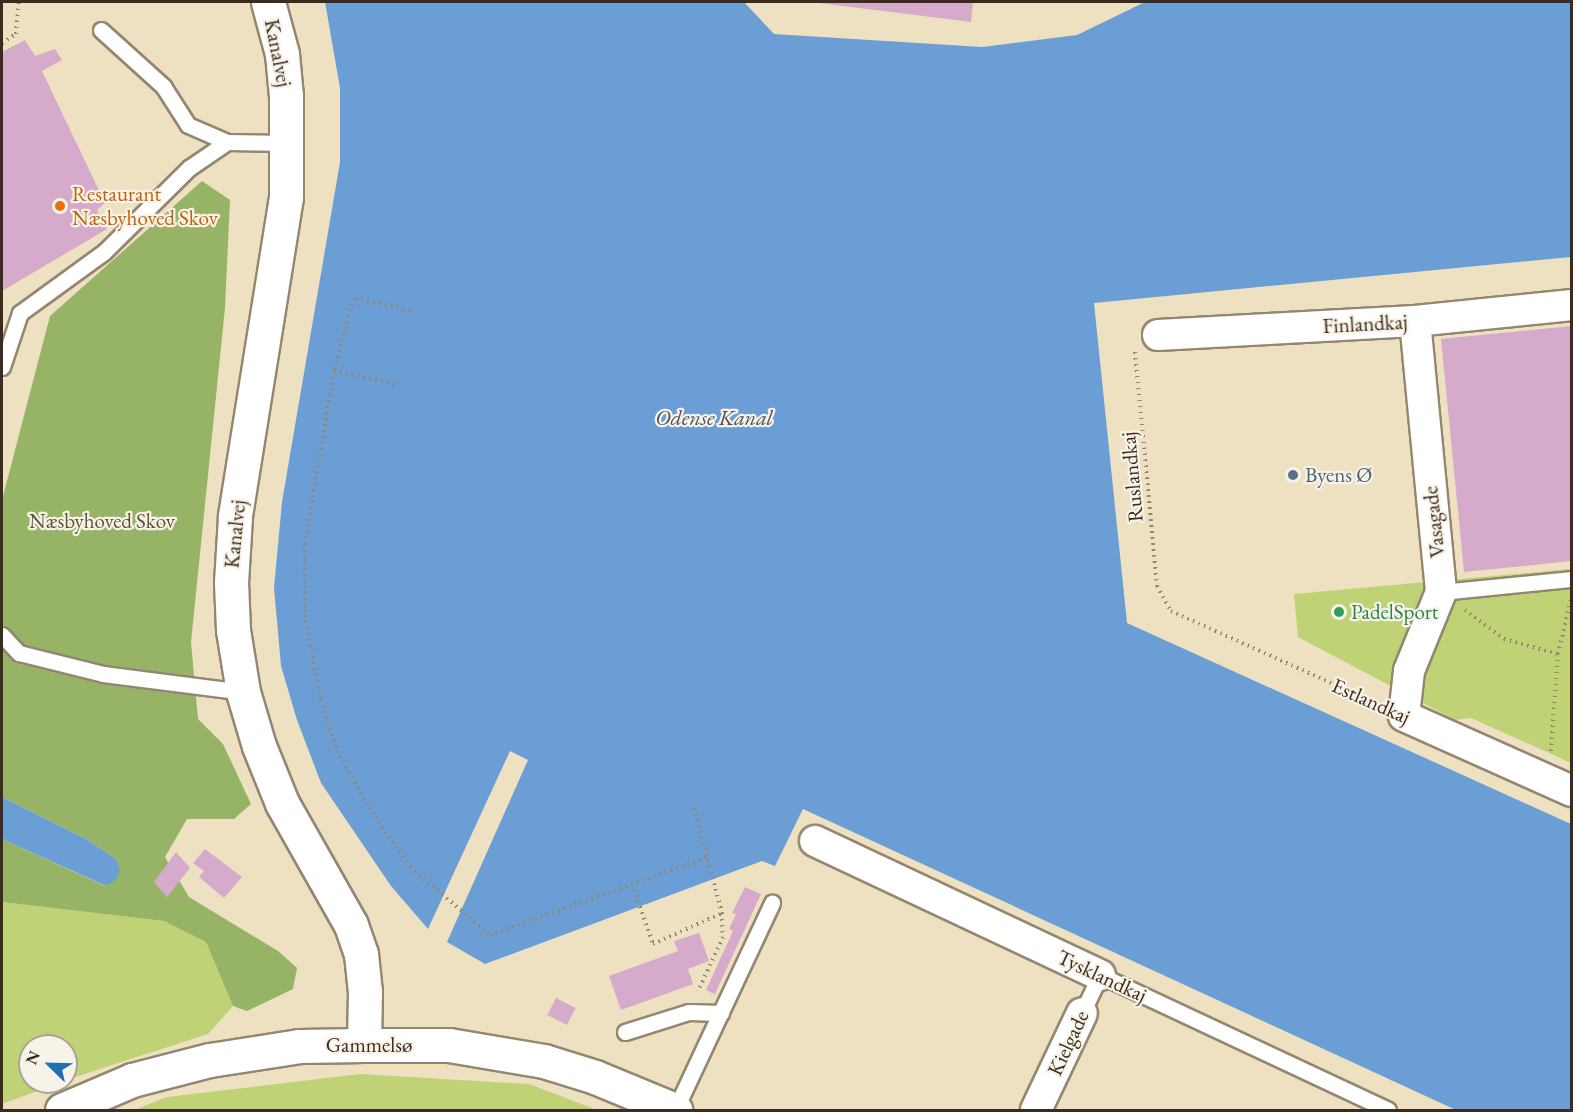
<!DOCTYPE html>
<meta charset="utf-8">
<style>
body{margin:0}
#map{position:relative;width:1573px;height:1112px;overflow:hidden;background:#ede1c1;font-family:"EB Garamond",serif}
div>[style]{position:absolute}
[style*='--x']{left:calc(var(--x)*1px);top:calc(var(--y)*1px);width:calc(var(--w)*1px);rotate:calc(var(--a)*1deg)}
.green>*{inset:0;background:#bfd275}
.forest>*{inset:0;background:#97b466}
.water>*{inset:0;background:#6c9ed6}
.building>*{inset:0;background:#d6aacb;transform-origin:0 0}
.path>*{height:4px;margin-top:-2px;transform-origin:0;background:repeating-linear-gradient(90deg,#948670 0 1.5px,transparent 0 6px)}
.roads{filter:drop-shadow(2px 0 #948670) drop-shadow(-2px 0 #948670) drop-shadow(0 2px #948670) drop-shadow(0 -2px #948670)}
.service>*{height:15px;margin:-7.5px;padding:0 7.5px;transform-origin:7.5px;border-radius:7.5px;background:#fff}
.minor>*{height:30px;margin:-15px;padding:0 15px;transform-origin:15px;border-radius:15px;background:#fff}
.tertiary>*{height:33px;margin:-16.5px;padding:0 16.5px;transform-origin:16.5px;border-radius:16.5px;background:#fff}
.dots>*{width:16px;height:16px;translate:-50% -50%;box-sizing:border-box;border:3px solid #f7f3e8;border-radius:50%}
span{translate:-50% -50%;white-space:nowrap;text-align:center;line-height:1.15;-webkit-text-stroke:4.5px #f7f3e8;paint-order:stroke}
.street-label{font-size:21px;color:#3b2a1e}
.food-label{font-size:21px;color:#c56008}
.left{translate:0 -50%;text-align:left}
.service-label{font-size:21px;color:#4e5e75}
.park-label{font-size:21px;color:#5c5434}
.leisure-label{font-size:21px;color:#27864d}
.water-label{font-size:22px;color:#4c535e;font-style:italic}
.frame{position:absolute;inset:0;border:3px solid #3b2a1e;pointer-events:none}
.north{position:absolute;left:18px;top:1034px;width:60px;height:60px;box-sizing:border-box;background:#f7f3e8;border:2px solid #aca397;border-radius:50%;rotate:293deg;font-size:16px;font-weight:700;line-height:24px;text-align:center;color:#3b2a1e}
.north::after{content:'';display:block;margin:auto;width:21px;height:27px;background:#1f6fb2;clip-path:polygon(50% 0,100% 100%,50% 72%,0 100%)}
</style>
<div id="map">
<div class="green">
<div style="clip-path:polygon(1571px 569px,1571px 763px,1471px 718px,1455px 720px,1298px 637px,1294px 594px)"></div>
<div style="clip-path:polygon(2px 902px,164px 921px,206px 942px,233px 1006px,208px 1034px,66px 1080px,66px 1046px,30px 1046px,30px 1082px,62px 1082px,2px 1104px)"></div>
<div style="clip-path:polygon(360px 1074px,529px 1084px,597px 1110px,134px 1110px,167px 1097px)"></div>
</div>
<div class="forest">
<div style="clip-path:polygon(202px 181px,230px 200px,225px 308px,191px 642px,198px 719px,223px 744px,251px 804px,234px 819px,187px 819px,165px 857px,189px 897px,278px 951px,297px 968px,293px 989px,247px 1011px,233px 1006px,206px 942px,164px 921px,2px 902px,2px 839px,105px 886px,116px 859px,88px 840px,2px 797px,2px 500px,50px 316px)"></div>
</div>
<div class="water">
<div style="clip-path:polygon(325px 2px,744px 2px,774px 34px,982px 47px,1077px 35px,1145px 2px,1571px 2px,1571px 257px,1094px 303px,1127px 623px,1571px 824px,1571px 1110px,1456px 1110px,803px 809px,775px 866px,762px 861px,485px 964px,447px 942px,528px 760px,510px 751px,428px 929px,391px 886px,321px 783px,297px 720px,281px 666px,274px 588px,282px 502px,340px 162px,340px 88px)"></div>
<div style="clip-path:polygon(2px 797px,88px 840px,116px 859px,120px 869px,116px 880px,106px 886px,2px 839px)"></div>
</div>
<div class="building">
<div style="clip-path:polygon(811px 2px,973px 2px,971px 22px)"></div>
<div style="clip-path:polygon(25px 40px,35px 56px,55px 49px,62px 60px,42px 71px,105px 203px,97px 210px,107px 229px,2px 291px,2px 52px)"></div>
<div style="clip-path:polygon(1572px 326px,1572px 561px,1464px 572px,1441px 339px)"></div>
<div style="clip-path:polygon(205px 849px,242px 877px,224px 898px,199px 877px,204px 871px,193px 863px)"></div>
<div style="clip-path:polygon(176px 852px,190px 868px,167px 897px,154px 882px)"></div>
<div style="clip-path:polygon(745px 887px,761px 894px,715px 994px,706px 990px,733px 931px,729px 929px,736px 914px,732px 913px)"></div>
<div style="clip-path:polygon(699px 933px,709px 961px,688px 969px,693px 984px,621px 1010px,609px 976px,678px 951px,674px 941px)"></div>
<div style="left:556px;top:998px;width:22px;height:19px;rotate:27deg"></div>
</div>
<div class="path">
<div style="--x:2;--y:43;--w:17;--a:-33"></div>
<div style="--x:16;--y:34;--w:32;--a:-85"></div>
<div style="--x:410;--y:310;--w:58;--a:-168.1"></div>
<div style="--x:353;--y:298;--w:75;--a:104.6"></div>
<div style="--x:334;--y:371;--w:175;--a:99.5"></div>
<div style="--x:305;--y:544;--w:77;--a:89.3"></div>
<div style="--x:306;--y:621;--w:80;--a:79.2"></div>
<div style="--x:321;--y:700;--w:53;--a:72.6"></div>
<div style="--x:337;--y:751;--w:76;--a:60.1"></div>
<div style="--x:375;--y:817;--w:61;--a:55"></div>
<div style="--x:410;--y:867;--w:105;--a:40.4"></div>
<div style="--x:490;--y:935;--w:232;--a:-19.7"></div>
<div style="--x:1135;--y:352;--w:235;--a:84.6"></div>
<div style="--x:1157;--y:586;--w:29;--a:61"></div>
<div style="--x:1171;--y:611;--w:227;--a:24.2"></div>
<div style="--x:334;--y:371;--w:64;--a:11.7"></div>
<div style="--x:1465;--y:610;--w:49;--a:36.6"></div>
<div style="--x:1504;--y:639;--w:56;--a:15.5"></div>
<div style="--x:1551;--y:751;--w:97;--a:-85.9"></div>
<div style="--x:1558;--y:654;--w:57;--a:-76.7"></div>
<div style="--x:694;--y:808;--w:109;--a:75.1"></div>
<div style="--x:632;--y:884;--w:64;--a:70.7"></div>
<div style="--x:653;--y:944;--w:76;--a:-24.2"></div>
<div style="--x:722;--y:913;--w:24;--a:88"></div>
<div style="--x:723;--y:937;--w:60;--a:114.8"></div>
</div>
<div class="roads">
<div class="service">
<div style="--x:101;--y:30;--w:84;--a:42.1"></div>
<div style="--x:163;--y:86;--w:46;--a:57.3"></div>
<div style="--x:188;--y:125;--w:43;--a:23.6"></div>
<div style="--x:2;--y:367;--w:57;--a:-71.6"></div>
<div style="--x:20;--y:313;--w:104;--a:-36"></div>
<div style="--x:104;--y:252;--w:120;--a:-44.7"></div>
<div style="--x:189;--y:168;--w:46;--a:-34.4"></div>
<div style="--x:227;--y:142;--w:60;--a:1"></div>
<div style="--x:1441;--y:592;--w:132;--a:-5.7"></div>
<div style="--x:2;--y:635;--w:25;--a:47"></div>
<div style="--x:19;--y:653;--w:87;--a:14"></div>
<div style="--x:103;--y:674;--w:141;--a:7.3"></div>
<div style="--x:1082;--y:1013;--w:42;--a:-64.7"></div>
<div style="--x:1100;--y:975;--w:318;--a:25.1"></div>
<div style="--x:625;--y:1032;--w:67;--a:-17.4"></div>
<div style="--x:689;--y:1012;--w:32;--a:2"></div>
<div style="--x:675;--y:1110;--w:229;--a:-64.9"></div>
</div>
<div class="minor">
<div style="--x:1415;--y:321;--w:272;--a:84.5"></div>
<div style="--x:1441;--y:592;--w:85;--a:112.1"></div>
<div style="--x:1409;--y:671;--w:45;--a:96.3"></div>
<div style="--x:1404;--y:716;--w:184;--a:24.1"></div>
<div style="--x:1158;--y:335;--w:257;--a:-3.1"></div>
<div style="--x:1415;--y:321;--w:158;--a:-5.8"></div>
<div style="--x:815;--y:841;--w:315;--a:25.2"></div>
<div style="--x:1036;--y:1110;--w:107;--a:-64.6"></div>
</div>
<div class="tertiary">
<div style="--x:268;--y:2;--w:54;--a:74.9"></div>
<div style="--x:282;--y:54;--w:42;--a:84.6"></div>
<div style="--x:286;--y:96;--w:101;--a:90"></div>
<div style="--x:286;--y:197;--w:324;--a:99.1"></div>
<div style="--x:235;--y:517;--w:65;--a:93.5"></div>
<div style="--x:231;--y:582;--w:48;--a:87.6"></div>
<div style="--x:233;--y:630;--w:63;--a:80.8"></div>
<div style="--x:243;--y:692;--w:56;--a:73.5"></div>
<div style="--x:259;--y:746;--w:61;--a:68"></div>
<div style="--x:282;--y:803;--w:140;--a:60.5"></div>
<div style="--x:351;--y:925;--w:31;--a:71"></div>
<div style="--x:361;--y:954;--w:37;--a:84"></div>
<div style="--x:365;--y:991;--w:54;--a:91.1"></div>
<div style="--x:62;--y:1110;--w:76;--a:-23.2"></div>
<div style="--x:132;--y:1080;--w:81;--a:-14.4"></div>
<div style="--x:210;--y:1060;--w:90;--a:-8.9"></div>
<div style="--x:299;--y:1046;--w:65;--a:-0.9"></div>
<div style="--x:364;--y:1045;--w:85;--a:0"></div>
<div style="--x:449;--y:1045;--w:96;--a:9.6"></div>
<div style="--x:544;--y:1061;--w:53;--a:17.4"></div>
<div style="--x:595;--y:1077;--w:87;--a:22.4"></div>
</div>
</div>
<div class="dots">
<div style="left:60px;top:206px;background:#e8710a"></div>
<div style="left:1293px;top:475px;background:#5c6f8a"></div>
<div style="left:1339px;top:612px;background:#2e9e5b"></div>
</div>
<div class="street-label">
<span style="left:278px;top:53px;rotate:79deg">Kanalvej</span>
<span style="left:1365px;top:324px;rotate:-3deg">Finlandkaj</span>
<span style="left:1132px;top:477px;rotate:-95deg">Ruslandkaj</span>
<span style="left:1434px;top:522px;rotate:-96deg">Vasagade</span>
<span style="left:235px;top:534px;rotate:-84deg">Kanalvej</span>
<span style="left:1371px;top:701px;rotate:24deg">Estlandkaj</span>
<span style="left:1102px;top:976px;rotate:25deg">Tysklandkaj</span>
<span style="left:1068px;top:1043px;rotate:-65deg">Kielgade</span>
<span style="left:369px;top:1045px">Gammelsø</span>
</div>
<div class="food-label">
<span class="left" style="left:72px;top:206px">Restaurant<br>Næsbyhoved Skov</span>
</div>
<div class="service-label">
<span class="left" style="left:1305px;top:475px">Byens Ø</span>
</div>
<div class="park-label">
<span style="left:102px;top:521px">Næsbyhoved Skov</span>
</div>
<div class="leisure-label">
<span class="left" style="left:1351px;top:612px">PadelSport</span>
</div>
<div class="water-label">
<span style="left:714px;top:418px">Odense Kanal</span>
</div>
<div class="frame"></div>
<div class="north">N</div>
</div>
